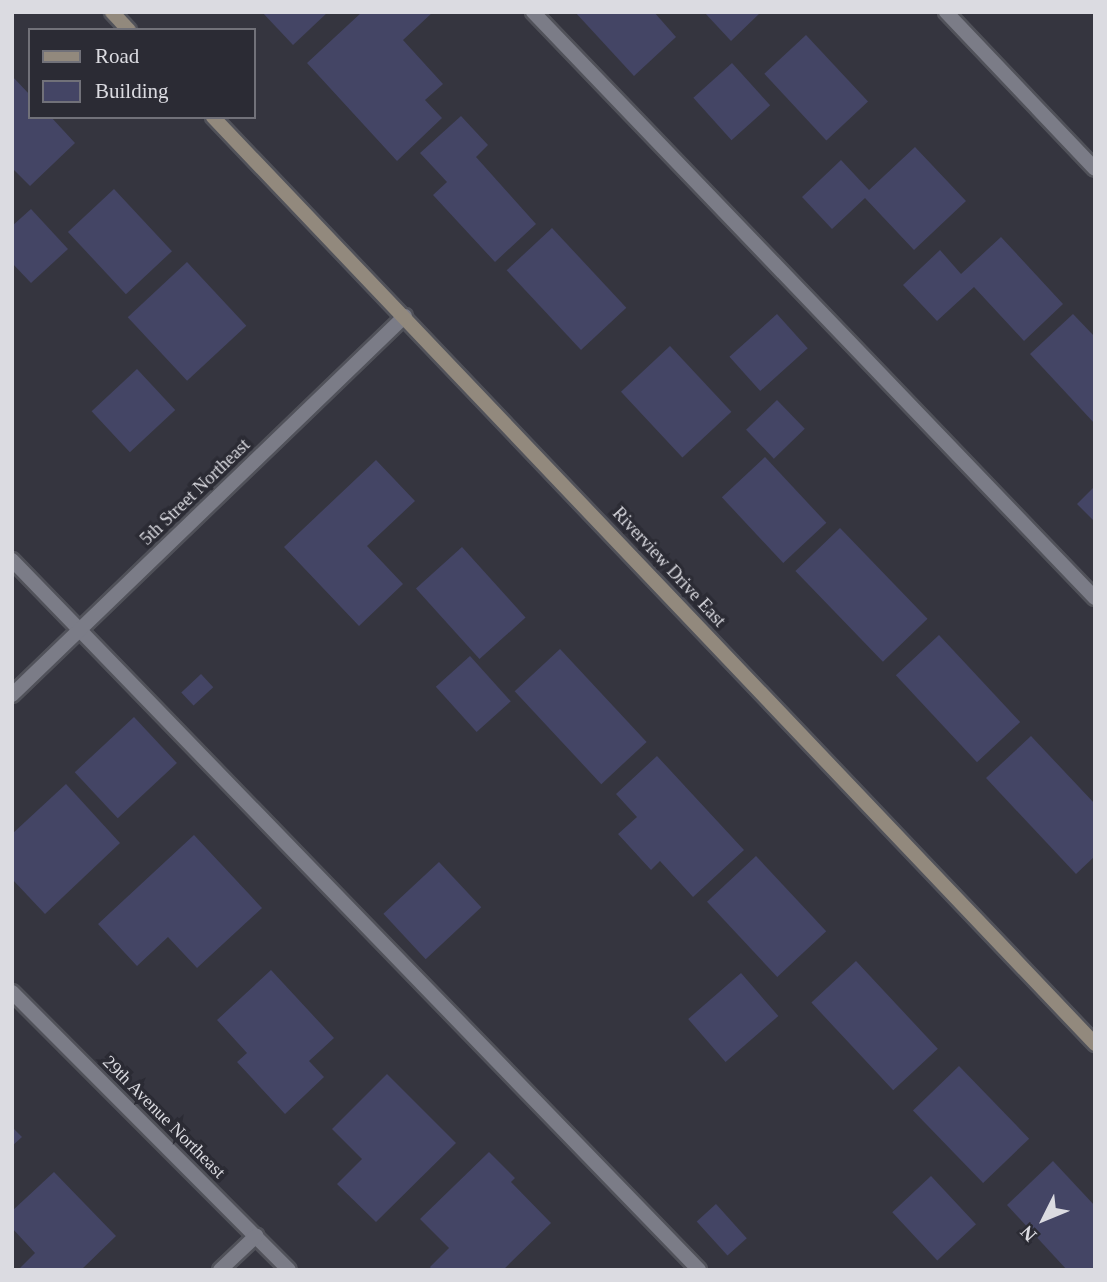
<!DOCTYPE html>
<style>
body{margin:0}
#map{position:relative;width:1107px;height:1282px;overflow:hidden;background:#35353f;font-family:"Times New Roman",serif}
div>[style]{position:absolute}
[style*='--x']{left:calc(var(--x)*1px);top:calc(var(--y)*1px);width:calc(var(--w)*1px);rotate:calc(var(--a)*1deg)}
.building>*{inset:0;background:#444565;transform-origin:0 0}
.roads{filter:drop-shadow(2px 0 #51525a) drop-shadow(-2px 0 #51525a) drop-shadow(0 2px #51525a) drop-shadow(0 -2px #51525a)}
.lane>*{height:14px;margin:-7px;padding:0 7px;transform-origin:7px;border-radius:7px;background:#7b7c87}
.street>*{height:14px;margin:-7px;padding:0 7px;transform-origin:7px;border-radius:7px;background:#7b7c87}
.secondary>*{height:14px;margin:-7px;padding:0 7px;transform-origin:7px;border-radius:7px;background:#92897d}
span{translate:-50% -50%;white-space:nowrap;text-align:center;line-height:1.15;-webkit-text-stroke:7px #2b2b34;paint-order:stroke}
.street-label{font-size:18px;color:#dbdbe1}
.frame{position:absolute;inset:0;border:14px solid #dbdbe1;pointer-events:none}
.legend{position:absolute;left:28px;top:28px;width:228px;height:91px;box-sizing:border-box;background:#2b2b34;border:2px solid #717179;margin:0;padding:9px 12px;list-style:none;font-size:21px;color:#dbdbe1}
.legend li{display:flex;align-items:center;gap:14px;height:35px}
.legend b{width:35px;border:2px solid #717179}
.north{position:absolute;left:1009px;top:1184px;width:70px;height:70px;-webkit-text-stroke:5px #2b2b34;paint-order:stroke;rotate:227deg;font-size:19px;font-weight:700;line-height:28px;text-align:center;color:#dbdbe1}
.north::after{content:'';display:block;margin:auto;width:24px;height:32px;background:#dbdbe1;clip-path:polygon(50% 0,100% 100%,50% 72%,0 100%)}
</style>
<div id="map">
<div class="building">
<div style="clip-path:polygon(262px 12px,328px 12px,293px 45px)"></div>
<div style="clip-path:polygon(362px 12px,433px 12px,403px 40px,443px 84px,425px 100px,442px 118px,397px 161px,307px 63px)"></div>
<div style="clip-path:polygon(575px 12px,654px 12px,676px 37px,634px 76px)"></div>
<div style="clip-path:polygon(704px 12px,761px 12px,731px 41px)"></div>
<div style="left:806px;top:35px;width:91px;height:57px;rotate:47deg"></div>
<div style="left:732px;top:63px;width:57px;height:52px;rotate:48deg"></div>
<div style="clip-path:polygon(12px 76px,30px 95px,30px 117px,51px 117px,75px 143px,30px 186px,12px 168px)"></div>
<div style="clip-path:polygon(461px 116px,488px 145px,476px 157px,536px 224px,495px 262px,433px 195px,447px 182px,420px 153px)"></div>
<div style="clip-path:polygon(915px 147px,966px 201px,914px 250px,865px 198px,832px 229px,802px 197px,841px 160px,869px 190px)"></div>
<div style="left:114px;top:189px;width:85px;height:63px;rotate:47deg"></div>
<div style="clip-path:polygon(31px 209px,68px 249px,31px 283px,12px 263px,12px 226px)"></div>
<div style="left:552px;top:228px;width:109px;height:62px;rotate:47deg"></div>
<div style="clip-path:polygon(1001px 237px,1063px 304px,1024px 341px,974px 287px,937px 321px,903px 285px,940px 250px,961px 274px)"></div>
<div style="left:187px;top:262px;width:87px;height:81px;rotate:47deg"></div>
<div style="left:777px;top:314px;width:46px;height:64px;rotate:48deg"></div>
<div style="clip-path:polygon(1073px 314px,1095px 337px,1095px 424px,1030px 354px)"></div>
<div style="left:670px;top:346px;width:90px;height:67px;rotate:47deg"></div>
<div style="left:137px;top:369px;width:56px;height:62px;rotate:47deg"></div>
<div style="left:777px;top:400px;width:40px;height:43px;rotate:46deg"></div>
<div style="left:765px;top:457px;width:90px;height:59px;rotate:47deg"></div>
<div style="clip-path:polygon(376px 460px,415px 501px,367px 546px,403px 584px,359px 626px,284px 547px)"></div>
<div style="clip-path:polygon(1095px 486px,1095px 522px,1077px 504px)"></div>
<div style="left:840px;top:528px;width:126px;height:62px;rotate:46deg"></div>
<div style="left:462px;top:547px;width:95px;height:62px;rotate:48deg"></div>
<div style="left:939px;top:635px;width:119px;height:59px;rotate:47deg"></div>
<div style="left:560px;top:649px;width:127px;height:62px;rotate:47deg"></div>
<div style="left:470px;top:656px;width:61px;height:46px;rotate:48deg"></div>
<div style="left:201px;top:674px;width:18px;height:27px;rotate:47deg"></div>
<div style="left:134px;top:717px;width:63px;height:81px;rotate:47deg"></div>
<div style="clip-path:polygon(1031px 736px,1095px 804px,1095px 856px,1076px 874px,986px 778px)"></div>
<div style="clip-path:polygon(657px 756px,744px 850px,693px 897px,660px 861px,651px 870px,618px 834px,637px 817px,616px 794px)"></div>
<div style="clip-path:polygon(66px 784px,120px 843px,45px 914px,12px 879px,12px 834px)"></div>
<div style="clip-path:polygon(194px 835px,262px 908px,197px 968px,168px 937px,137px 966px,98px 924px)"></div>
<div style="left:756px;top:856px;width:103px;height:67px;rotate:47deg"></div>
<div style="left:439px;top:862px;width:62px;height:76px;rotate:47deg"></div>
<div style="left:856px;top:961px;width:120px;height:61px;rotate:47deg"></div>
<div style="clip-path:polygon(271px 970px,334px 1038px,309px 1061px,324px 1077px,285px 1114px,237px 1062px,247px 1053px,217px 1020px)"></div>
<div style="left:741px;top:973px;width:57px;height:70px;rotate:49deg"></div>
<div style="left:959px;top:1066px;width:101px;height:64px;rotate:46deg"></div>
<div style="clip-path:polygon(387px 1074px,456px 1143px,376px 1222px,337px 1184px,362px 1159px,332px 1129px)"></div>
<div style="clip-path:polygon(12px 1127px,22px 1137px,12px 1146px)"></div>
<div style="clip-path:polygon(489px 1152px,515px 1178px,511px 1182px,551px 1223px,503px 1270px,432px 1270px,430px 1267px,449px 1248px,420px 1219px)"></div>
<div style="clip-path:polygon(1053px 1161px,1095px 1206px,1095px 1270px,1067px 1270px,1007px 1205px)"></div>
<div style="clip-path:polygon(54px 1172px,116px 1236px,81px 1270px,18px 1270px,35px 1253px,12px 1228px,12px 1211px)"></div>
<div style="left:931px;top:1176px;width:66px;height:53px;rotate:47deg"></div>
<div style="left:716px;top:1204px;width:46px;height:26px;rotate:48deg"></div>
</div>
<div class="roads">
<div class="lane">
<div style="--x:533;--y:12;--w:812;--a:46.2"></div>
<div style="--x:12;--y:560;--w:988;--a:45.94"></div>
</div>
<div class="street">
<div style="--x:946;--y:12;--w:216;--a:46.5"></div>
<div style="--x:12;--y:695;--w:546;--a:-43.96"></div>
<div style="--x:12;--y:992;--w:392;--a:45.1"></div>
<div style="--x:220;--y:1270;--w:50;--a:-43.4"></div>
</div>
<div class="secondary">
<div style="--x:112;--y:12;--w:25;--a:47"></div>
<div style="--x:213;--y:117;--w:1280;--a:46.42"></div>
</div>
</div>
<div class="street-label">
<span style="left:195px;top:492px;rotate:-44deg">5th Street Northeast</span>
<span style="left:669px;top:567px;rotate:47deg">Riverview Drive East</span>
<span style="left:164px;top:1117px;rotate:45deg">29th Avenue Northeast</span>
</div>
<div class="frame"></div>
<ul class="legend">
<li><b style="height:9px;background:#92897d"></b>Road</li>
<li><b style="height:19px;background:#444565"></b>Building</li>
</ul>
<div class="north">N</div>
</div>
